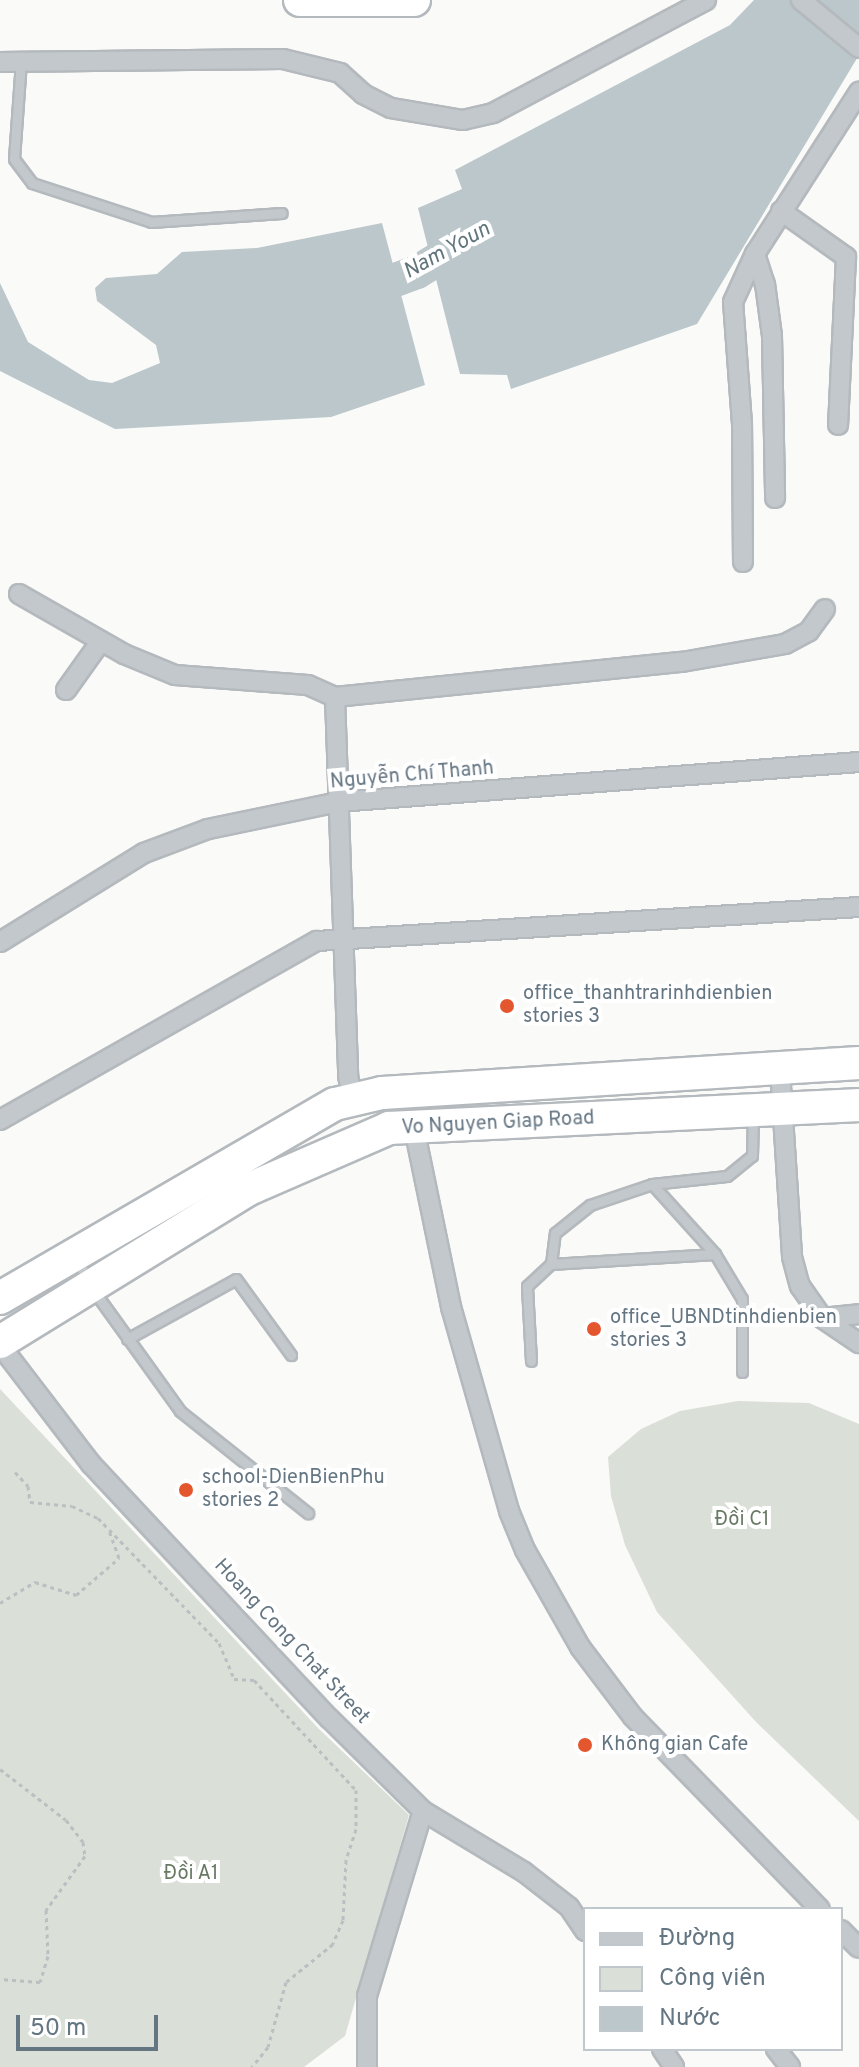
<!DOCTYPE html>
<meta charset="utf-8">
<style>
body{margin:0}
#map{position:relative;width:859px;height:2067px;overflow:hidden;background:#fafaf8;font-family:Overpass,sans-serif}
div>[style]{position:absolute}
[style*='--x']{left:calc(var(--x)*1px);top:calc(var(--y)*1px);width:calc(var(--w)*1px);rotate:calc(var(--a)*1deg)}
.green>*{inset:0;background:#dadfd7}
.water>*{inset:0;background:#bbc7cb}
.river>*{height:34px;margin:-17px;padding:0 17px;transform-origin:17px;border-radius:17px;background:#bbc7cb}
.path>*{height:3px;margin-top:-1.5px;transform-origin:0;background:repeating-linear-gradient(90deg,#bbbfc2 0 4px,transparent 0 8px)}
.roads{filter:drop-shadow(2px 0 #b4b9bd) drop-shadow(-2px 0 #b4b9bd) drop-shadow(0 2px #b4b9bd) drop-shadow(0 -2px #b4b9bd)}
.service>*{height:9px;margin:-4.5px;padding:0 4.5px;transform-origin:4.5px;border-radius:4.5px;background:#c3c8cc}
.minor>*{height:18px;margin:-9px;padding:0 9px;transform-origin:9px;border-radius:9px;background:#c3c8cc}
.trunk>*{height:32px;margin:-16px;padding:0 16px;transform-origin:16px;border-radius:16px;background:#fff}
.dots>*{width:22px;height:22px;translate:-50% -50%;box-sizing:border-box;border:4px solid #fff;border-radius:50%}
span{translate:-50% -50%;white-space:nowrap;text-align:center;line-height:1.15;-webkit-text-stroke:8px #fff;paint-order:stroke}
.street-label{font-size:20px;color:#657683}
.poi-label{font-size:20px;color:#657683}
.left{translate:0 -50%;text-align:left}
.park-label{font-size:20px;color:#687a64}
.water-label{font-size:22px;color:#60757c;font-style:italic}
.legend{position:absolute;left:583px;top:1907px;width:260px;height:144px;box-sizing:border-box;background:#fff;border:2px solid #c1c8cd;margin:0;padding:10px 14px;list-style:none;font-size:24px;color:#657683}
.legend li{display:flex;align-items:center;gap:16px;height:40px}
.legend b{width:40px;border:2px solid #c1c8cd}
.scale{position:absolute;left:16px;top:2015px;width:142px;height:36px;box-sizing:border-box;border:4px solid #657683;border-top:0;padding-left:10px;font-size:24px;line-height:28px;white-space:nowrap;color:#657683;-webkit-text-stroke:6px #fff;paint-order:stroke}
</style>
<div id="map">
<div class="green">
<div style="clip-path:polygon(0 1389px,318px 1728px,409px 1815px,345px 2036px,304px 2067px,0 2067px)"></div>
<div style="clip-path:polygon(738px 1401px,809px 1403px,859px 1424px,859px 1821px,757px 1723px,657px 1612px,625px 1545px,611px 1496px,608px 1457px,641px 1429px,680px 1411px)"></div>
</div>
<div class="water">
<div style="clip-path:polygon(754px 0,859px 0,859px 55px,697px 324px,511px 389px,507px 375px,460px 374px,418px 208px,462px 189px,455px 170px,730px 25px)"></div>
<div style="clip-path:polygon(382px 223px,425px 385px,331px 417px,115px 429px,0 371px,0 283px,28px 342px,89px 380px,112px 383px,160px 363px,156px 345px,97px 301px,95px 288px,106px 278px,157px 274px,182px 252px,257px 248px)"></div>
</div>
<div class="river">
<div style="--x:355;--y:295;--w:66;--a:-20.4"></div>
<div style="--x:417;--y:272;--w:61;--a:-31.6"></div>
</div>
<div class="path">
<div style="--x:15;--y:1472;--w:19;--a:47"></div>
<div style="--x:28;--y:1486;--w:16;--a:83"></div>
<div style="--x:30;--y:1502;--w:42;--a:5.4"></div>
<div style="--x:72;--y:1506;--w:29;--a:25"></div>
<div style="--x:98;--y:1518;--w:174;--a:45.9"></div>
<div style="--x:219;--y:1643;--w:39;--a:67"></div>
<div style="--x:234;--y:1679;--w:20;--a:3"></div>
<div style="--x:254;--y:1680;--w:150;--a:47.2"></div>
<div style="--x:356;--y:1790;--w:39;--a:90"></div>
<div style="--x:356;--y:1829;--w:33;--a:108"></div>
<div style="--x:346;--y:1860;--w:60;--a:92.9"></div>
<div style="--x:343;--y:1920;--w:26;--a:113"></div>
<div style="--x:333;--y:1944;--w:60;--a:141"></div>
<div style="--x:286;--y:1982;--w:67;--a:105.5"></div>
<div style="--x:268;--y:2047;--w:26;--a:129"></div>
<div style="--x:0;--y:1603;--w:41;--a:-31"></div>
<div style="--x:35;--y:1582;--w:43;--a:17.6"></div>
<div style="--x:76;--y:1595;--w:57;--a:-40.7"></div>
<div style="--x:119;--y:1558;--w:30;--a:-110"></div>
<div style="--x:0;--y:1769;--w:83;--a:37.7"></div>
<div style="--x:66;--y:1820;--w:28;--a:52"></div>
<div style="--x:83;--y:1842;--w:14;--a:82"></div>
<div style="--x:85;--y:1856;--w:67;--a:125.8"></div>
<div style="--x:46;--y:1910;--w:46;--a:87.5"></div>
<div style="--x:48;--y:1956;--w:27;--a:107"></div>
<div style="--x:40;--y:1982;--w:40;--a:-175.7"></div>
</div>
<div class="roads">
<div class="service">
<div style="--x:21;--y:61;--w:98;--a:94.1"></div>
<div style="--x:14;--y:159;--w:30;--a:53"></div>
<div style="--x:32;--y:183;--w:125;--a:18.1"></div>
<div style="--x:151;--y:222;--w:131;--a:-3.9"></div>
<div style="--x:652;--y:1184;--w:94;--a:48"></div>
<div style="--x:715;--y:1254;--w:52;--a:59"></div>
<div style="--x:742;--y:1299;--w:73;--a:90"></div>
<div style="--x:77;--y:1259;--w:31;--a:63"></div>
<div style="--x:91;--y:1287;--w:153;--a:54.3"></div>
<div style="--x:180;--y:1411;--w:164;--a:38.6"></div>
<div style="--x:551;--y:1264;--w:31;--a:-83"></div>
<div style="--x:555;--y:1233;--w:45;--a:-38.7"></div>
<div style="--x:590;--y:1205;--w:65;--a:-18.7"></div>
<div style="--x:652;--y:1184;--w:75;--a:-6.1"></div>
<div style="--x:727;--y:1176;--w:32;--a:-39"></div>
<div style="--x:752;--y:1156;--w:42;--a:-88.6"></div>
<div style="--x:127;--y:1339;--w:124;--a:-28.8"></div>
<div style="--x:236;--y:1279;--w:94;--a:54.1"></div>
<div style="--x:531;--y:1361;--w:75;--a:-93.1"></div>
<div style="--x:527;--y:1286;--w:33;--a:-43"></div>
<div style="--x:551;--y:1264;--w:164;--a:-3.5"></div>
</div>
<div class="minor">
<div style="--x:801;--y:0;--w:75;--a:39.6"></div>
<div style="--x:0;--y:62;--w:283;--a:-0.6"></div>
<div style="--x:283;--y:59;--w:59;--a:13.8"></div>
<div style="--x:340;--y:73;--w:31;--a:42"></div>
<div style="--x:363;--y:94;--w:31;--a:27"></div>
<div style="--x:391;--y:108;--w:73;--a:9.5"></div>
<div style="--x:463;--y:120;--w:31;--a:-13"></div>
<div style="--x:493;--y:113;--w:241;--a:-27.9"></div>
<div style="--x:781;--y:211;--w:80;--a:35.3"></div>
<div style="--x:846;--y:257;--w:168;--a:92.7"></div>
<div style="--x:755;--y:254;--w:32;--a:72"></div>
<div style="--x:765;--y:284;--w:52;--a:82.3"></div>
<div style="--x:772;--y:336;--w:162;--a:88.9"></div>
<div style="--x:743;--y:562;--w:138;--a:-90.4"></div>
<div style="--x:742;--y:424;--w:122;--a:-94.2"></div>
<div style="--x:733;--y:302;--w:53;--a:-65.4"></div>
<div style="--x:755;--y:254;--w:193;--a:-57.3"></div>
<div style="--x:19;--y:594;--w:121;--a:29.7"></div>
<div style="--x:124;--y:654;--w:55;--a:22.4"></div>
<div style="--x:175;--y:675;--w:133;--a:4.3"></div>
<div style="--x:308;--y:685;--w:30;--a:24"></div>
<div style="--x:335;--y:697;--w:379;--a:88"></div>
<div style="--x:348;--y:1076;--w:25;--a:78"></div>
<div style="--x:66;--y:690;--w:60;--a:-54.5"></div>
<div style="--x:335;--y:697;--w:349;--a:-5.8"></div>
<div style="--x:682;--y:662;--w:105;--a:-9.9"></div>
<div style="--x:785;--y:644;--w:27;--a:-28"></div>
<div style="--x:809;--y:631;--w:27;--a:-54"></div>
<div style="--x:0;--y:942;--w:169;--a:-31.7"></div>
<div style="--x:144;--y:853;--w:68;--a:-20.6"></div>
<div style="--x:208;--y:829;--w:133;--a:-11.7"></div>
<div style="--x:338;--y:802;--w:523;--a:-4.39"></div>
<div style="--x:780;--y:1070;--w:187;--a:86.3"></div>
<div style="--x:792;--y:1257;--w:30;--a:75"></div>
<div style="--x:800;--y:1286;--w:39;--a:55"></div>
<div style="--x:822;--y:1318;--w:45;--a:34"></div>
<div style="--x:0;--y:1120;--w:364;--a:-29.5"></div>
<div style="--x:317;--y:941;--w:543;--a:-3.59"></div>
<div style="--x:414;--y:1128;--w:183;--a:78.3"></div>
<div style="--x:451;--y:1307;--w:212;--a:74.1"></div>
<div style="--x:509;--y:1511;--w:42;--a:67.7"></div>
<div style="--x:525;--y:1550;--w:112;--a:60.4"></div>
<div style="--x:580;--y:1647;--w:88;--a:52.9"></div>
<div style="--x:633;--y:1717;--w:268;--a:45.8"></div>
<div style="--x:822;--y:1318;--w:37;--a:-6"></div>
<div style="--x:0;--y:1345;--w:150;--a:52.6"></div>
<div style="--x:91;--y:1464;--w:349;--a:46.9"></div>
<div style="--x:330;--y:1719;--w:131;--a:44.7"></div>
<div style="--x:423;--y:1811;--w:118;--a:31.1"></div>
<div style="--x:524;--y:1872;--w:57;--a:37.9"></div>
<div style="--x:569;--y:1907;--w:29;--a:56"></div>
<div style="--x:841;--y:1930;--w:25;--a:45"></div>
<div style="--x:662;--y:2049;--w:22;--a:56"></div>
<div style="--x:776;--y:2049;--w:23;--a:52"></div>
<div style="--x:367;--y:2067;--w:71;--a:-90"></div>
<div style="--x:367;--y:1996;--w:193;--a:-73.2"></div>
</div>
<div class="trunk">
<div style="--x:300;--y:0;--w:114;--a:0"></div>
<div style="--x:0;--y:1298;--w:387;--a:-30.1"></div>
<div style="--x:335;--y:1104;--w:48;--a:-13.2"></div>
<div style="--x:382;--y:1093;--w:478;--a:-3.6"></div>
<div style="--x:0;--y:1342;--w:292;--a:-31.6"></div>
<div style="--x:249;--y:1189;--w:153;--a:-23.5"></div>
<div style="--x:389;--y:1128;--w:471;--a:-2.8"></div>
</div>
</div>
<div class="dots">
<div style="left:507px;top:1006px;background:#e4572e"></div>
<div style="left:594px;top:1329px;background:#e4572e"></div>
<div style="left:186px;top:1490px;background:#e4572e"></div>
<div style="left:585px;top:1745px;background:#e4572e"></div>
</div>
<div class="street-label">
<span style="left:412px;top:776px;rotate:-5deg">Nguyễn Chí Thanh</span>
<span style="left:498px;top:1124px;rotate:-3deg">Vo Nguyen Giap Road</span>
<span style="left:291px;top:1642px;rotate:47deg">Hoang Cong Chat Street</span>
</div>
<div class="poi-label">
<span class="left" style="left:523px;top:1006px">office_thanhtrarinhdienbien<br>stories 3</span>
<span class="left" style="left:610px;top:1330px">office_UBNDtinhdienbien<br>stories 3</span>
<span class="left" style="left:202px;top:1490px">school-DienBienPhu<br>stories 2</span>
<span class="left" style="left:601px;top:1745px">Không gian Cafe</span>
</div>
<div class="park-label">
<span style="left:742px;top:1520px">Đồi C1</span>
<span style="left:191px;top:1874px">Đồi A1</span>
</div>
<div class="water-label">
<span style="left:447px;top:251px;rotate:-29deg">Nam Youn</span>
</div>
<ul class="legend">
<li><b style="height:10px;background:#c3c8cc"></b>Đường</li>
<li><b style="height:22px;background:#dadfd7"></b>Công viên</li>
<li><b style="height:22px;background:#bbc7cb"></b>Nước</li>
</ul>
<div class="scale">50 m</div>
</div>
